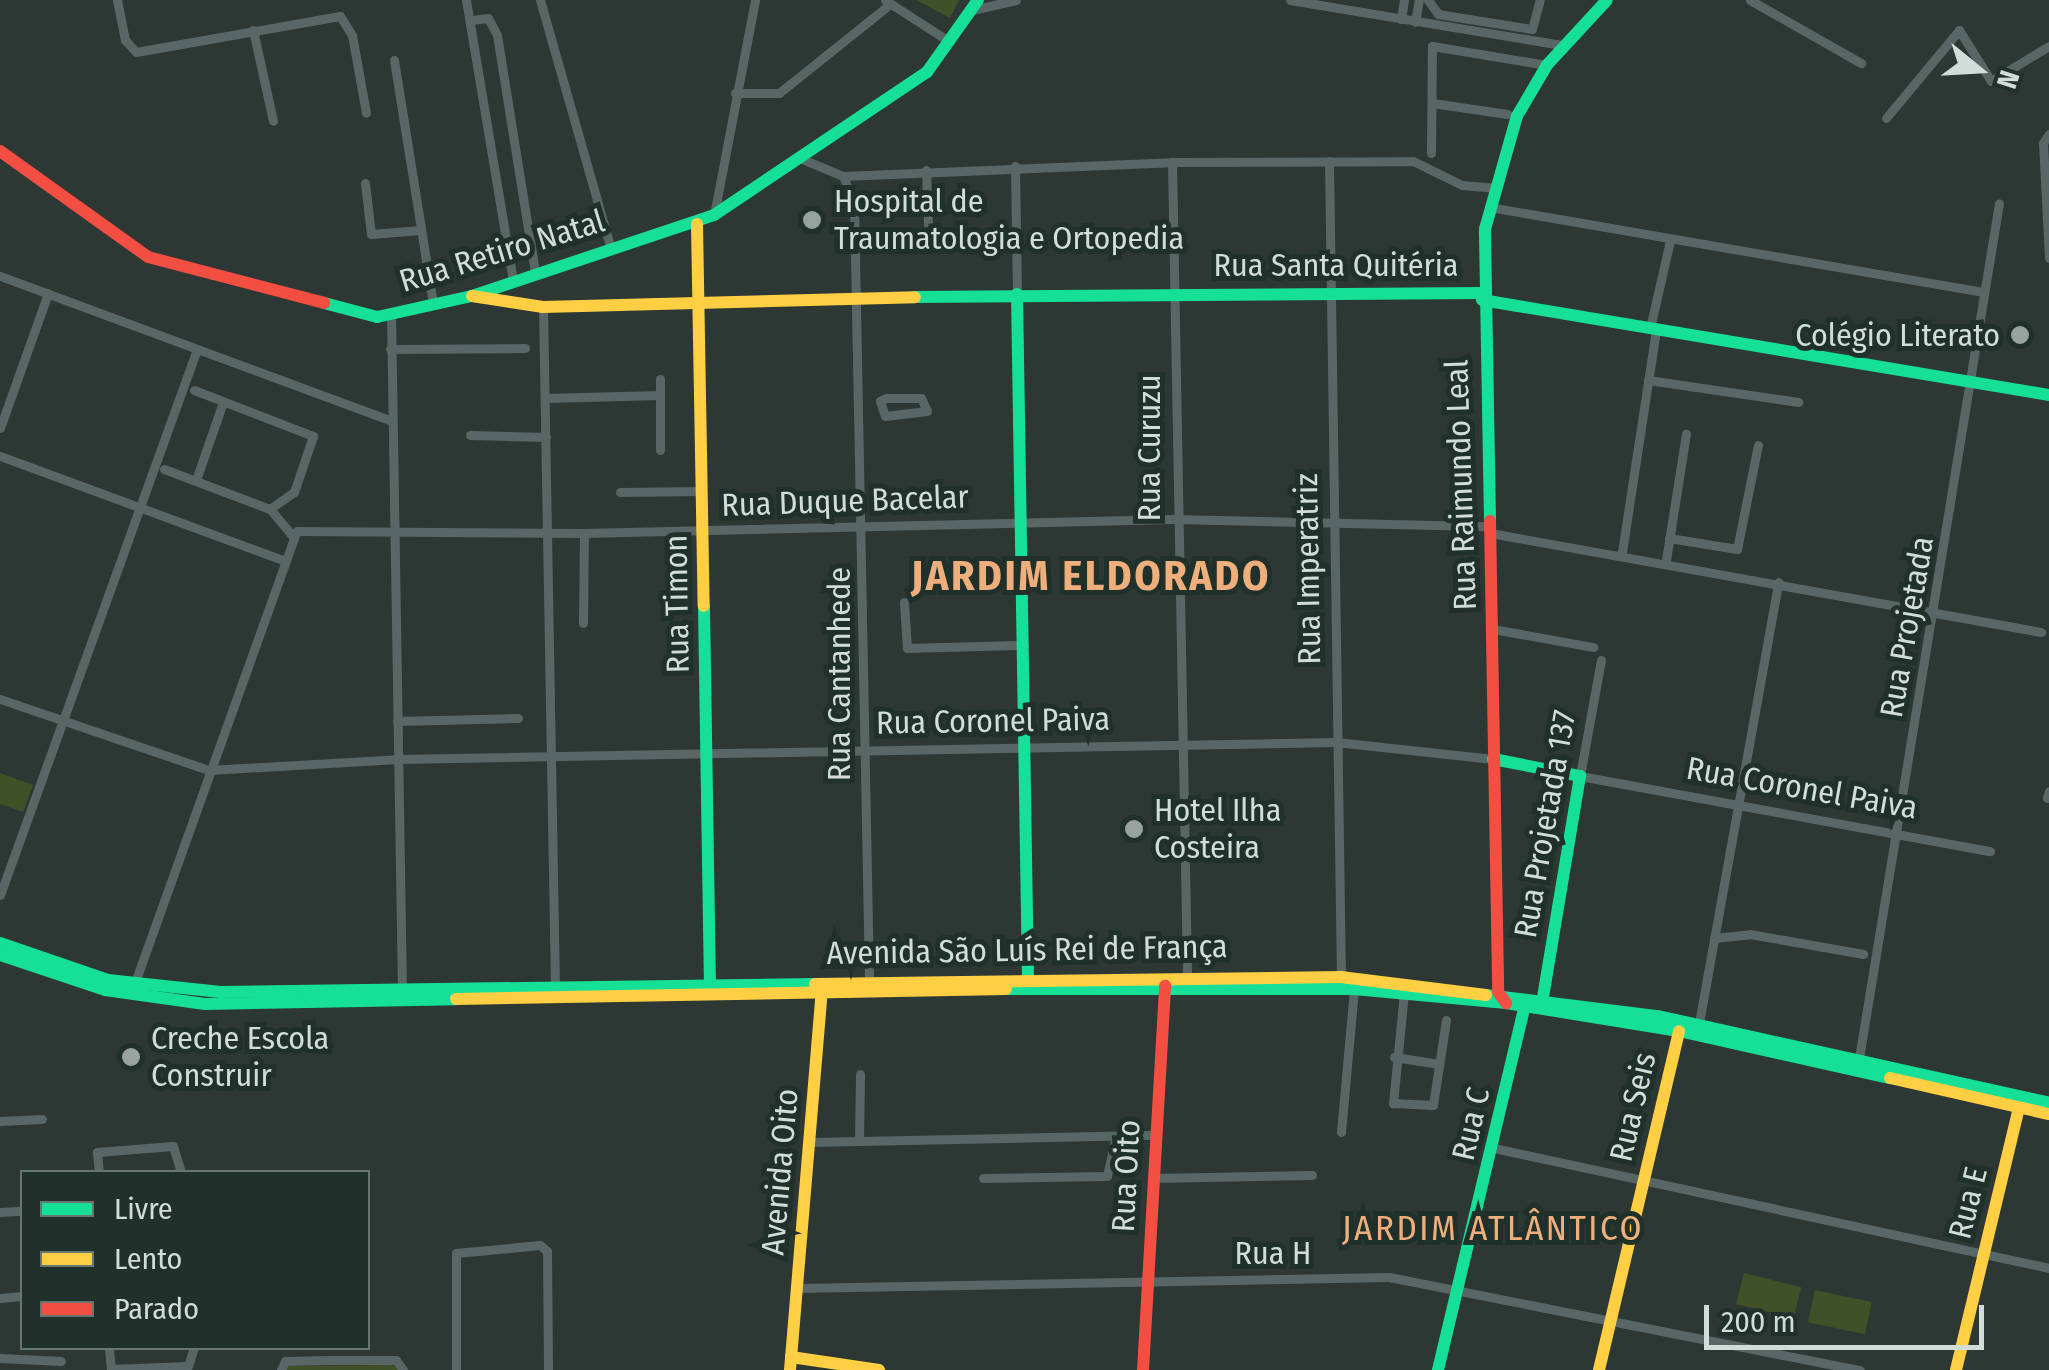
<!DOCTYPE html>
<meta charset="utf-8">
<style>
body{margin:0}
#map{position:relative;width:2049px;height:1370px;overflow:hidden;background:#2d3734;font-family:"Fira Sans Condensed",sans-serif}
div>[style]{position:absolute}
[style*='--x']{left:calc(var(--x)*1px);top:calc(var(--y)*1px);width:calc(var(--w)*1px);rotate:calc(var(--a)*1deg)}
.green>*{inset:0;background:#405027;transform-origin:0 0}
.street>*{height:9px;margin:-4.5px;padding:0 4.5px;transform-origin:4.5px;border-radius:4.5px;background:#586766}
.fast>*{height:12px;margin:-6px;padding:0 6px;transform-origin:6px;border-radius:6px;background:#16e098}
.slow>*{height:12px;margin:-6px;padding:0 6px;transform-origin:6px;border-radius:6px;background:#ffcf43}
.jam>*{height:12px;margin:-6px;padding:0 6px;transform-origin:6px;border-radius:6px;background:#f24e42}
.dots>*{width:28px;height:28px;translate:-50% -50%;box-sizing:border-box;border:5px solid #20312b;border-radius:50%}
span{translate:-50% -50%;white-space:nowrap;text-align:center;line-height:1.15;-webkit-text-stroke:10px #20312b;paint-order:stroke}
.poi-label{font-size:32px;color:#d2ddd9}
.left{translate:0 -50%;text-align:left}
.right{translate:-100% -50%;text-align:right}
.street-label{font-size:32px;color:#d2ddd9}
.neighbourhood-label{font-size:35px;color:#eeaf7c;letter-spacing:2.5px}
.district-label{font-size:42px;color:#eeaf7c;font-weight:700;letter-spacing:2.5px}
.legend{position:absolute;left:20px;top:1170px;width:350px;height:180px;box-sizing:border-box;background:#20312b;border:2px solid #677671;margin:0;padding:12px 18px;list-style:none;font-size:30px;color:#d2ddd9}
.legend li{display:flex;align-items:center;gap:20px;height:50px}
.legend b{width:50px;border:2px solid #677671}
.north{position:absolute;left:1929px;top:20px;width:100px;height:100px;-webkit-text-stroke:8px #20312b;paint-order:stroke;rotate:108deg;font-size:28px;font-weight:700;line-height:40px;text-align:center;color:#d2ddd9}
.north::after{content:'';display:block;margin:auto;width:35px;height:45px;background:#d2ddd9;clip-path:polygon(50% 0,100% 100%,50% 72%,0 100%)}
.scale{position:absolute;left:1704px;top:1305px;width:280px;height:45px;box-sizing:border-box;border:5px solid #d2ddd9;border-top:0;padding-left:12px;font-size:30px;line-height:35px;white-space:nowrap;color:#d2ddd9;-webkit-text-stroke:8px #20312b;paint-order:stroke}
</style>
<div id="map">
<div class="green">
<div style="clip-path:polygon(916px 0,959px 0,950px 18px)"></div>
<div style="clip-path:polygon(0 773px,33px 785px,23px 812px,0 804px)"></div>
<div style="left:1744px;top:1273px;width:59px;height:32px;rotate:14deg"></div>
<div style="left:1815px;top:1290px;width:58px;height:33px;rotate:12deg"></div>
<div style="clip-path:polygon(393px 1365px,398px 1370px,286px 1370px,289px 1366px)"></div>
</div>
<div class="street">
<div style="--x:117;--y:0;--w:41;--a:78.7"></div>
<div style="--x:125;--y:40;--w:16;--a:47"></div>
<div style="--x:136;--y:52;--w:207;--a:-10"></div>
<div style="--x:340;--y:16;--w:22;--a:58"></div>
<div style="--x:352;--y:35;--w:79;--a:79.8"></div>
<div style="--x:466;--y:0;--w:285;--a:80.5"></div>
<div style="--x:540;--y:0;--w:255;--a:74.1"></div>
<div style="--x:885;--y:0;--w:77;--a:32.9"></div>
<div style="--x:1290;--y:0;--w:277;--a:9.4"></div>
<div style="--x:1428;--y:0;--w:17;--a:54"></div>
<div style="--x:1438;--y:14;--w:95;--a:9.1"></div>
<div style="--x:1532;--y:29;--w:30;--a:-75"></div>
<div style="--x:1750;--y:0;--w:128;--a:29.6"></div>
<div style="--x:972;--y:10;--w:45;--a:-12.8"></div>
<div style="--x:1401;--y:19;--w:19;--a:-81"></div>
<div style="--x:471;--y:20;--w:17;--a:-7"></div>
<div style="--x:488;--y:18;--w:19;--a:62"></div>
<div style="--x:497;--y:35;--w:240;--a:80.9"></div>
<div style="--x:1415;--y:22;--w:22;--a:-80"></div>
<div style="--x:253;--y:30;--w:93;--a:77.6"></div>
<div style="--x:394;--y:60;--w:247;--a:80.9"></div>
<div style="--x:735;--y:93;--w:44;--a:0"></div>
<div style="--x:779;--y:93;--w:142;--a:-38.7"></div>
<div style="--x:1432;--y:103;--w:76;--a:8.3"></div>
<div style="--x:1886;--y:118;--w:114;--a:-50.3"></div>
<div style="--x:1959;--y:30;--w:60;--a:57.9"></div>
<div style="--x:1991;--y:81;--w:68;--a:-31.1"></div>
<div style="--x:2049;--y:134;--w:11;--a:124"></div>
<div style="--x:2043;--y:143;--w:115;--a:87"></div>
<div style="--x:1431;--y:153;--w:107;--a:-89.5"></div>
<div style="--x:1432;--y:46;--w:117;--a:9.4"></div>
<div style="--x:802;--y:159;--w:44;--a:22.5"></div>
<div style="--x:843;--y:176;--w:30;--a:69"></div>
<div style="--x:854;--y:204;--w:775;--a:88.89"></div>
<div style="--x:1329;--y:161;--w:816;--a:89.16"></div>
<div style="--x:1172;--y:162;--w:812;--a:88.94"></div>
<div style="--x:1015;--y:166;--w:128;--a:89.1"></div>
<div style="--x:926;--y:170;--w:55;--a:87.9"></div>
<div style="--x:843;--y:176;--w:329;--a:-2.4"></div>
<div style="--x:1172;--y:162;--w:241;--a:-0.2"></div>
<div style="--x:1413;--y:161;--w:55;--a:26.1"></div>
<div style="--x:1462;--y:185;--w:32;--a:5"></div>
<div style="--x:365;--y:183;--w:51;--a:83.3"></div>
<div style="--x:371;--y:234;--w:50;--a:-4.6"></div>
<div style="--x:1489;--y:207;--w:501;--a:9.76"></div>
<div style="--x:714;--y:215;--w:219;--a:-79.2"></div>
<div style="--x:0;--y:276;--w:418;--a:20.3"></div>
<div style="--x:543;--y:307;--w:679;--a:88.99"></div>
<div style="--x:391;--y:314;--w:675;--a:89.07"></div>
<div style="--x:1650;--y:328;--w:89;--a:-77.1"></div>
<div style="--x:390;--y:349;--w:135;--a:-0.4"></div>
<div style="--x:660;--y:379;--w:71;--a:90"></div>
<div style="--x:1648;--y:380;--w:152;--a:8.3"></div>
<div style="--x:194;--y:390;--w:128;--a:21.1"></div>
<div style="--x:313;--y:436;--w:59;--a:108.7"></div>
<div style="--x:294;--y:492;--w:29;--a:145"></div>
<div style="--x:545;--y:398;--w:115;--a:-1.5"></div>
<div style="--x:886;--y:398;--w:35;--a:0"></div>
<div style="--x:921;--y:398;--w:14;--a:65"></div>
<div style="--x:927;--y:411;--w:42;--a:173.2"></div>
<div style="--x:885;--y:416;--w:16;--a:-108"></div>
<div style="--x:880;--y:401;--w:7;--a:-27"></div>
<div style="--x:0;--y:428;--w:143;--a:-70.4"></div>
<div style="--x:470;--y:435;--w:76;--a:1.5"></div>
<div style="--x:0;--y:456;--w:302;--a:20.2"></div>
<div style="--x:164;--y:469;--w:113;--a:20.7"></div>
<div style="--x:270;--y:509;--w:34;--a:50"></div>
<div style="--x:196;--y:480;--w:83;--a:-70.9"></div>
<div style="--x:620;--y:492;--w:82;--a:-0.7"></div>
<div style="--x:1490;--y:533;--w:560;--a:10.19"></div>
<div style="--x:1669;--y:538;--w:69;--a:9.2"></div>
<div style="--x:1737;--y:549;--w:106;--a:-78.6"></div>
<div style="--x:1622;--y:552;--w:226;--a:-81.3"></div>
<div style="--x:1666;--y:560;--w:128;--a:-81"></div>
<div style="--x:904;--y:602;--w:46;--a:86.3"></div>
<div style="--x:907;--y:648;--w:117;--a:-1.5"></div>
<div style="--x:583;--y:623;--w:90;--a:-89.4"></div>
<div style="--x:1493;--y:629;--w:102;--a:10.2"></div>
<div style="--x:1601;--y:660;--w:118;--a:100.3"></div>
<div style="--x:1580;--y:776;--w:417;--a:10.4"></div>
<div style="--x:0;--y:699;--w:221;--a:18.8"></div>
<div style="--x:209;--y:770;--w:189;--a:-3.3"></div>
<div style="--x:398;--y:759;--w:938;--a:-1.04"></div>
<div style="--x:1336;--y:742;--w:158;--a:6.2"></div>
<div style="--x:397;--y:721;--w:121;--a:-1.4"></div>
<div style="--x:2047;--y:798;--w:7;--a:-74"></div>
<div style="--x:0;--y:895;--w:580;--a:-70.16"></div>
<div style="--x:1714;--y:938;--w:36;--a:-6"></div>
<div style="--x:1750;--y:934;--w:115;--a:10"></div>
<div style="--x:134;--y:985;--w:482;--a:-70.3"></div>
<div style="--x:297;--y:531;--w:287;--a:0.4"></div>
<div style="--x:584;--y:533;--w:590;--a:-1.36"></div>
<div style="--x:1174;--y:519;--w:316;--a:1.3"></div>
<div style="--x:1404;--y:993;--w:111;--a:95.7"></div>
<div style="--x:1393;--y:1103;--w:40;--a:2.9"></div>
<div style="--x:1433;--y:1105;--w:86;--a:-81.3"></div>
<div style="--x:1699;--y:1023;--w:448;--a:-79.8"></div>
<div style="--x:1394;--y:1057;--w:46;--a:8.8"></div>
<div style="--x:1859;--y:1058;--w:866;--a:-80.7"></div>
<div style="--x:0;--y:1121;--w:42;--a:-2.7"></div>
<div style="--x:1341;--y:1132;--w:144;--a:-84.8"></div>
<div style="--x:859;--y:1141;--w:67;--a:-89.1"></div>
<div style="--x:811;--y:1142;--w:345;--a:-1.2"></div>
<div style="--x:1494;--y:1148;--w:568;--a:12.2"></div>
<div style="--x:99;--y:1172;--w:20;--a:-96"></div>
<div style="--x:97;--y:1152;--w:76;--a:-4.5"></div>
<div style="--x:173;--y:1146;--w:27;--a:73"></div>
<div style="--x:983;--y:1178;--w:124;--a:-0.9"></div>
<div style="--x:1107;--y:1176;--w:41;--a:-77.3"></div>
<div style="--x:1153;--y:1178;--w:159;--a:-1.1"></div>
<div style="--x:0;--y:1212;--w:22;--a:-3"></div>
<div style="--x:797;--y:1288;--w:592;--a:-1.06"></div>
<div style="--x:1389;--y:1277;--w:480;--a:11.2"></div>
<div style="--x:0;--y:1298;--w:22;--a:-5"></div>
<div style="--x:109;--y:1348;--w:22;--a:85"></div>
<div style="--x:0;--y:1358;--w:61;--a:2.8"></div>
<div style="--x:111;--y:1369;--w:77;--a:-2.2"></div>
<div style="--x:188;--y:1366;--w:19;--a:-72"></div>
<div style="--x:281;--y:1370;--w:10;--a:-66"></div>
<div style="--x:285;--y:1361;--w:43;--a:-1.3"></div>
<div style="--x:328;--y:1360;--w:68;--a:0"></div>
<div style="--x:396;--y:1360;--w:12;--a:55"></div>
<div style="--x:456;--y:1370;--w:117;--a:-90"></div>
<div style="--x:456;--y:1253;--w:84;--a:-5.4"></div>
<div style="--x:540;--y:1245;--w:9;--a:41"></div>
<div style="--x:547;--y:1251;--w:119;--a:89.5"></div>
</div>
<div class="fast">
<div style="--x:1017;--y:294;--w:682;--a:89.08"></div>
<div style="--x:915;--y:297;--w:567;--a:-0.4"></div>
<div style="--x:1482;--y:300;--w:575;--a:9.51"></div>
<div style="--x:324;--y:303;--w:55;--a:14.8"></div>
<div style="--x:377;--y:317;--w:97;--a:-12.5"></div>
<div style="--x:472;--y:296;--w:255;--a:-18.5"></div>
<div style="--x:714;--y:215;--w:257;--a:-33.9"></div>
<div style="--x:927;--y:72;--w:88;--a:-54.7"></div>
<div style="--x:1490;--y:521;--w:292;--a:-91"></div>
<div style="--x:1485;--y:229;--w:117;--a:-74.2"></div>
<div style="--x:1517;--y:116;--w:59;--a:-59.5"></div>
<div style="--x:1547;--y:65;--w:88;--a:-47.3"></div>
<div style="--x:704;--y:606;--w:377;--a:89.1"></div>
<div style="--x:1493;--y:759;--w:89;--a:11.1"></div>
<div style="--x:1580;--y:776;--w:224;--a:99.5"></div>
<div style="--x:0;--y:943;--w:114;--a:18.9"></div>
<div style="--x:108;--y:980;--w:113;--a:6.1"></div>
<div style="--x:220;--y:992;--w:595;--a:-0.77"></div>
<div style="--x:0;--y:955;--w:111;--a:18.4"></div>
<div style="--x:105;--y:990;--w:101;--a:8"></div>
<div style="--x:205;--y:1004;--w:251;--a:-1.1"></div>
<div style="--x:1006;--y:989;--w:348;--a:0"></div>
<div style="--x:1354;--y:989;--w:153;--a:5.3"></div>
<div style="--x:1506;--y:1003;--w:175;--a:9.2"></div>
<div style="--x:1679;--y:1031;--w:216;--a:12.6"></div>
<div style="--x:1486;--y:995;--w:173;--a:7"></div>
<div style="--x:1658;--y:1016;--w:401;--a:12.5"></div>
<div style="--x:1438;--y:1370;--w:374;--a:-76.6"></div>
</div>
<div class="slow">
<div style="--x:697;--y:224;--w:382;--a:89"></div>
<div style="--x:472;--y:296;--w:72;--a:8.8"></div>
<div style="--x:543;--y:307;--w:372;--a:-1.5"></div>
<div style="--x:815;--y:984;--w:526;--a:-0.76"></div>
<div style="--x:1341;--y:977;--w:146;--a:7.1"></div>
<div style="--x:456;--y:999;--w:550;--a:-1.04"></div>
<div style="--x:1890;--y:1078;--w:163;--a:12.8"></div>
<div style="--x:791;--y:1357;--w:89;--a:8.4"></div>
<div style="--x:790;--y:1370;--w:386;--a:-85.2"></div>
<div style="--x:1599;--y:1370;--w:348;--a:-76.7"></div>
<div style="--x:1956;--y:1370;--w:270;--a:-76.5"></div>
</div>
<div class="jam">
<div style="--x:0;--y:151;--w:182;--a:35.6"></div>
<div style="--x:148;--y:257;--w:182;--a:14.6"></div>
<div style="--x:1490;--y:521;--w:471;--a:89"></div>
<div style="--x:1498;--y:992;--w:14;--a:54"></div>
<div style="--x:1143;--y:1370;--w:385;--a:-86.7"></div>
</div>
<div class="dots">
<div style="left:812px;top:220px;background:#98a39f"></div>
<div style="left:2020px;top:335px;background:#98a39f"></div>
<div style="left:1134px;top:829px;background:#98a39f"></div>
<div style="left:131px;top:1057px;background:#98a39f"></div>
</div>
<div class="poi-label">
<span class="left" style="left:834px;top:220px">Hospital de<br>Traumatologia e Ortopedia</span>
<span class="right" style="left:2000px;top:335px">Colégio Literato</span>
<span class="left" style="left:1154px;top:829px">Hotel Ilha<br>Costeira</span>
<span class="left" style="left:151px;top:1057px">Creche Escola<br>Construir</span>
</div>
<div class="street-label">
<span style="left:502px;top:251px;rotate:-17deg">Rua Retiro Natal</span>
<span style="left:1336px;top:265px">Rua Santa Quitéria</span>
<span style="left:1149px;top:448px;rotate:-90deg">Rua Curuzu</span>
<span style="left:1461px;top:485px;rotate:-92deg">Rua Raimundo Leal</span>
<span style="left:845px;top:501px;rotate:-2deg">Rua Duque Bacelar</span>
<span style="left:1308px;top:569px;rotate:-91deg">Rua Imperatriz</span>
<span style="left:677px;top:604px;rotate:-91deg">Rua Timon</span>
<span style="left:1907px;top:627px;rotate:-80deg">Rua Projetada</span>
<span style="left:839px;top:674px;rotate:-90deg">Rua Cantanhede</span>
<span style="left:993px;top:721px;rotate:-1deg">Rua Coronel Paiva</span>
<span style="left:1802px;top:788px;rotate:10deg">Rua Coronel Paiva</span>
<span style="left:1545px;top:824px;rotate:-80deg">Rua Projetada 137</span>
<span style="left:1027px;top:950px;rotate:-1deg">Avenida São Luís Rei de França</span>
<span style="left:1633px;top:1107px;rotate:-77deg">Rua Seis</span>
<span style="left:1471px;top:1124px;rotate:-77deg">Rua C</span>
<span style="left:780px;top:1172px;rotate:-85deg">Avenida Oito</span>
<span style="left:1126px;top:1176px;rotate:-87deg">Rua Oito</span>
<span style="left:1968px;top:1203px;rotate:-76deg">Rua E</span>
<span style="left:1273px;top:1253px">Rua H</span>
</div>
<div class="neighbourhood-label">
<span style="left:1493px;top:1228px">JARDIM ATLÂNTICO</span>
</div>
<div class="district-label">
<span style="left:1091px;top:576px">JARDIM ELDORADO</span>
</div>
<ul class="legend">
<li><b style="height:12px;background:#16e098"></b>Livre</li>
<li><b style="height:12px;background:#ffcf43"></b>Lento</li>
<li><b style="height:12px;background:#f24e42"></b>Parado</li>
</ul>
<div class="north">N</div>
<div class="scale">200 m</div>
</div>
